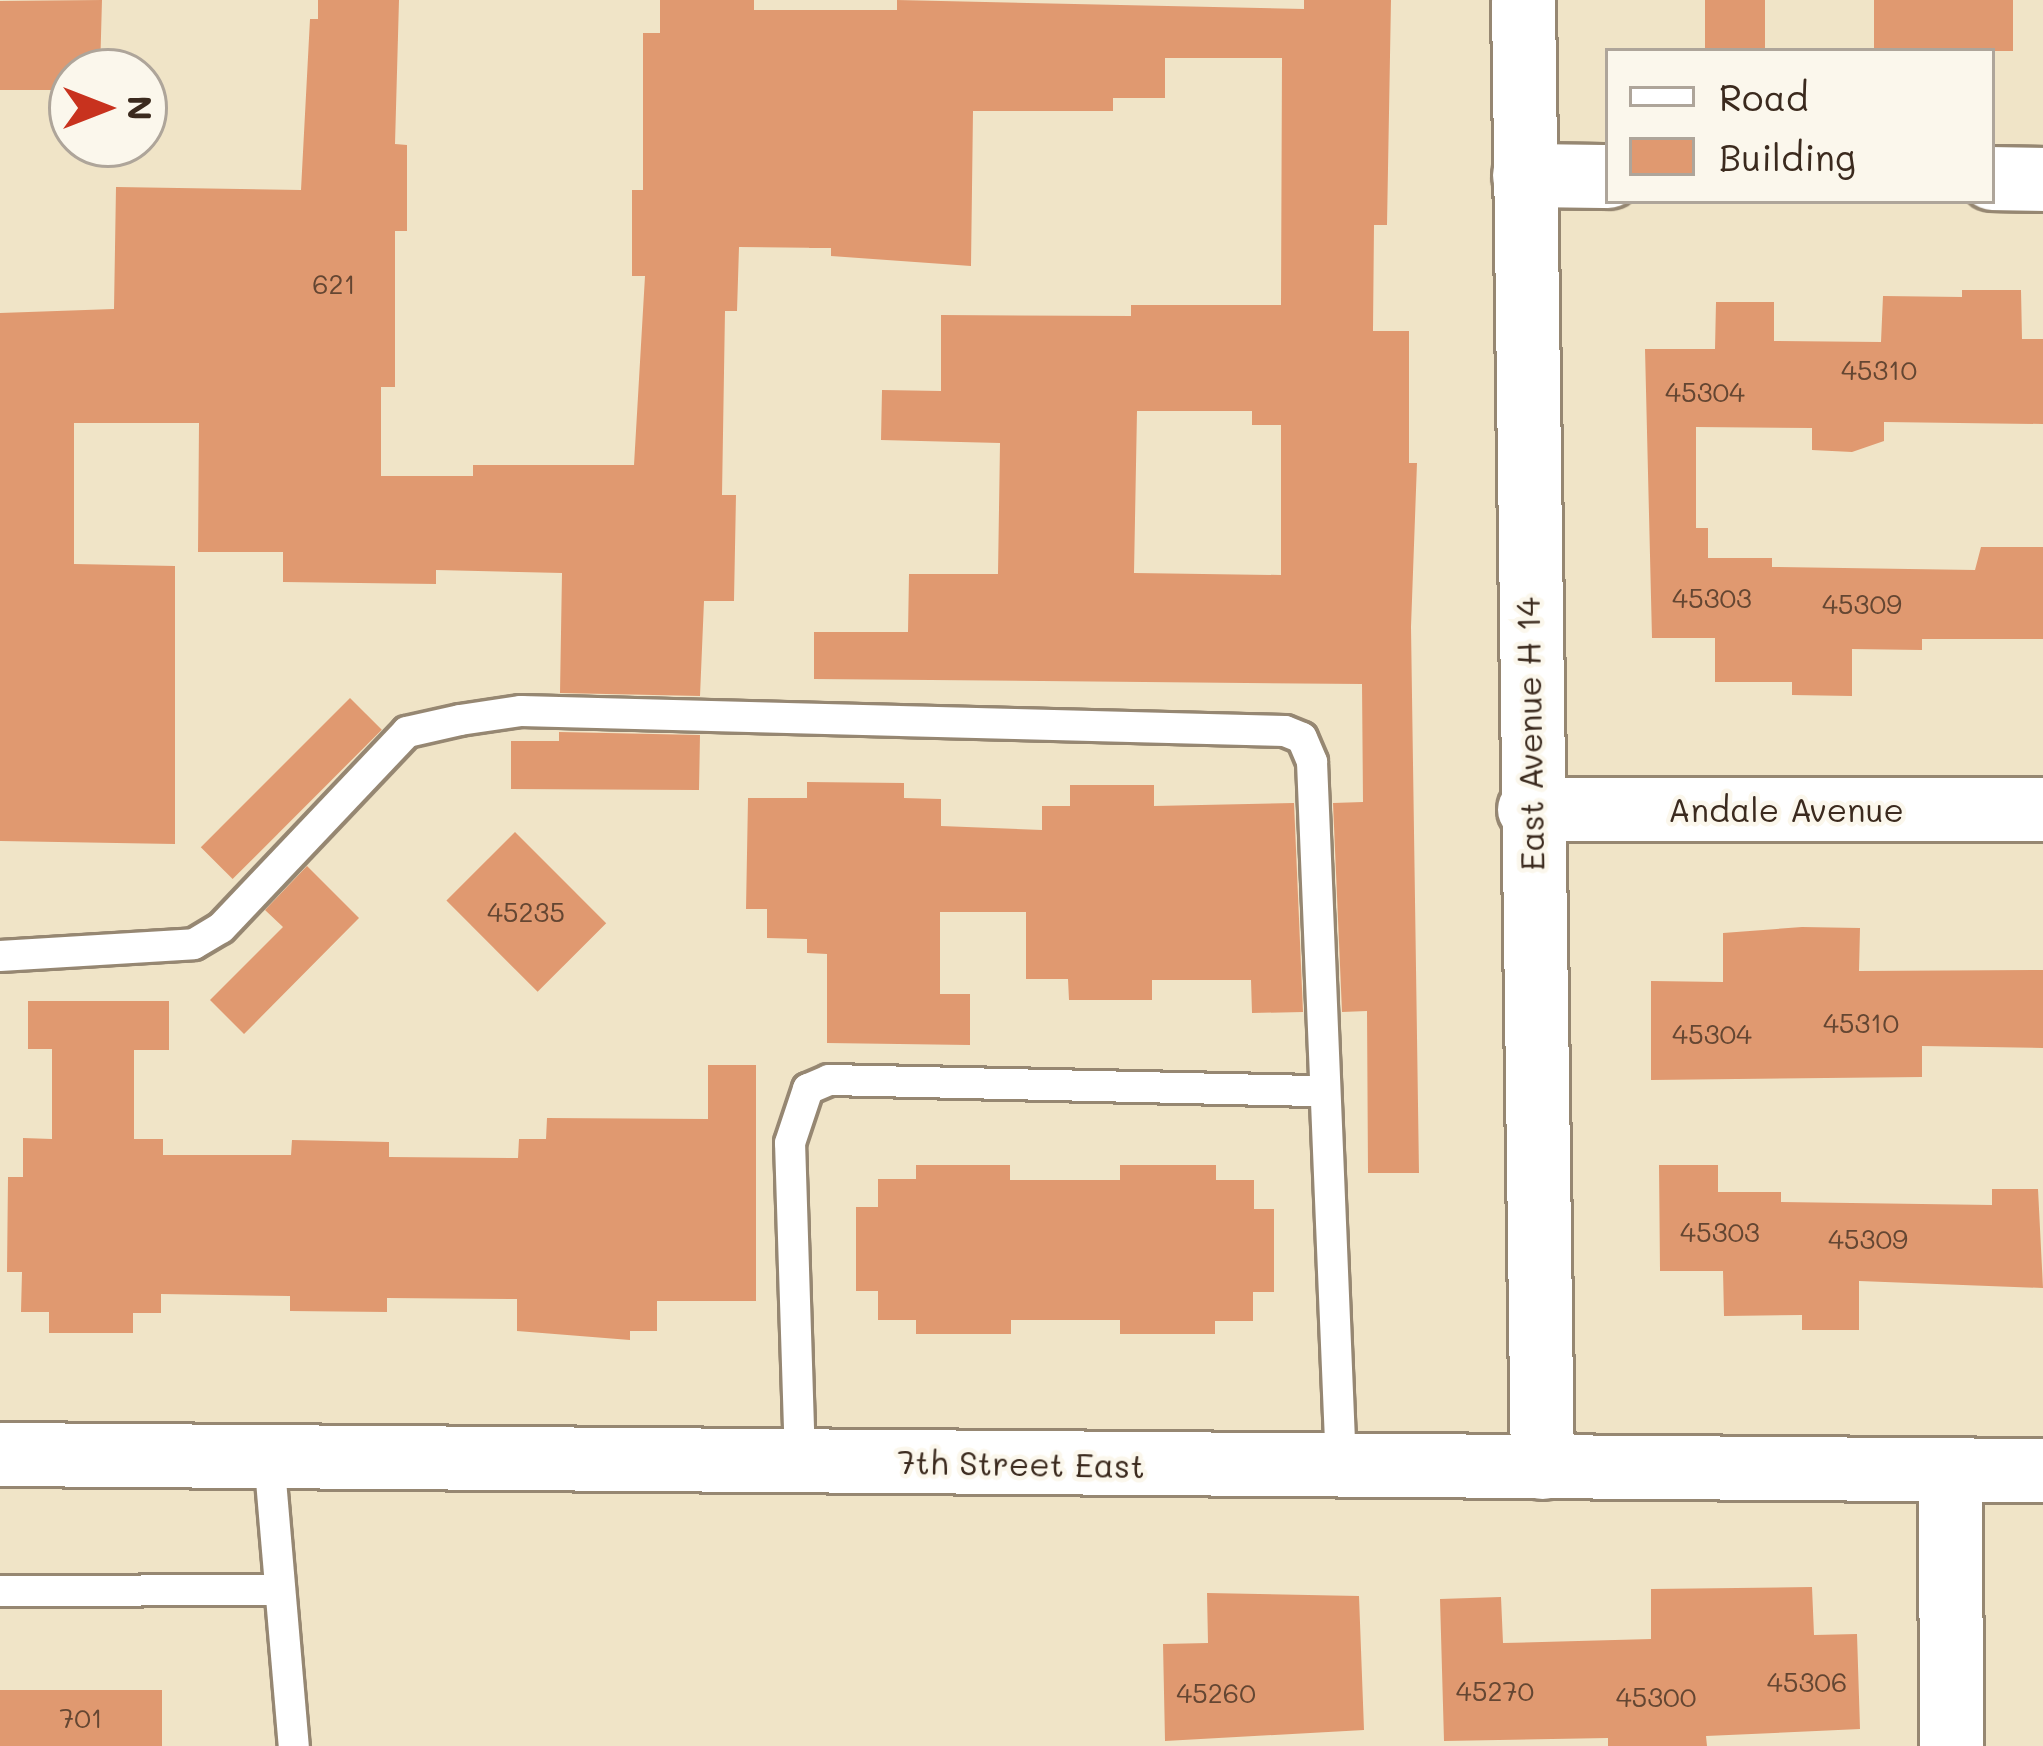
<!DOCTYPE html>
<style>
body{margin:0}
#map{position:relative;width:2043px;height:1746px;overflow:hidden;background:#f0e4c7;font-family:Mali,sans-serif}
div>[style]{position:absolute}
[style*='--x']{left:calc(var(--x)*1px);top:calc(var(--y)*1px);width:calc(var(--w)*1px);rotate:calc(var(--a)*1deg)}
.building>*{inset:0;background:#e09970;transform-origin:0 0}
.roads{filter:drop-shadow(3px 0 #968772) drop-shadow(-3px 0 #968772) drop-shadow(0 3px #968772) drop-shadow(0 -3px #968772)}
.lane>*{height:30px;margin:-15px;padding:0 15px;transform-origin:15px;border-radius:15px;background:#fff}
.street>*{height:63px;margin:-31.5px;padding:0 31.5px;transform-origin:31.5px;border-radius:31.5px;background:#fff}
span{translate:-50% -50%;white-space:nowrap;text-align:center;line-height:1.15;-webkit-text-stroke:9px #fbf7ec;paint-order:stroke}
.number-label{font-size:27px;color:#644632}
.number-label span{-webkit-text-stroke-width:0}
.street-label{font-size:33px;color:#3b2a1e}
.legend{position:absolute;left:1605px;top:48px;width:390px;height:156px;box-sizing:border-box;background:#fbf7ec;border:3px solid #aea59a;margin:0;padding:15px 21px;list-style:none;font-size:36px;color:#3b2a1e}
.legend li{display:flex;align-items:center;gap:24px;height:60px}
.legend b{width:60px;border:3px solid #aea59a}
.north{position:absolute;left:48px;top:48px;width:120px;height:120px;box-sizing:border-box;background:#fbf7ec;border:3px solid #aea59a;border-radius:50%;rotate:90deg;font-size:33px;font-weight:700;line-height:48px;text-align:center;color:#3b2a1e}
.north::after{content:'';display:block;margin:auto;width:42px;height:54px;background:#c8321e;clip-path:polygon(50% 0,100% 100%,50% 72%,0 100%)}
</style>
<div id="map">
<div class="building">
<div style="clip-path:polygon(102px 0,100px 72px,72px 72px,65px 90px,0 90px,0 1px)"></div>
<div style="clip-path:polygon(evenodd,318px 0,399px 0,395px 144px,407px 145px,407px 231px,395px 231px,395px 387px,381px 387px,381px 476px,473px 476px,473px 465px,634px 465px,645px 276px,632px 276px,632px 190px,643px 190px,643px 33px,660px 33px,660px 0,754px 0,754px 10px,897px 10px,897px 0,1304px 9px,1304px 0,1391px 0,1387px 225px,1374px 225px,1373px 331px,1409px 331px,1409px 463px,1417px 463px,1411px 627px,1419px 1173px,1368px 1173px,1367px 1011px,1342px 1012px,1333px 803px,1363px 802px,1362px 684px,814px 679px,814px 632px,908px 632px,909px 574px,998px 574px,1000px 443px,881px 440px,882px 390px,941px 391px,941px 315px,1131px 316px,1131px 305px,1281px 305px,1282px 58px,1165px 58px,1165px 98px,1113px 98px,1113px 111px,973px 111px,971px 266px,831px 256px,831px 248px,739px 247px,737px 311px,725px 311px,722px 495px,736px 495px,734px 601px,704px 601px,700px 696px,560px 693px,562px 573px,436px 570px,436px 584px,283px 582px,283px 552px,198px 552px,199px 423px,74px 423px,74px 564px,175px 566px,175px 844px,0 841px,0 313px,114px 309px,116px 187px,301px 190px,310px 19px,318px 19px,318px 0,1137px 411px,1252px 411px,1252px 425px,1281px 425px,1281px 575px,1134px 573px,1137px 411px)"></div>
<div style="left:1705px;top:0;width:60px;height:51px"></div>
<div style="left:1874px;top:0;width:139px;height:51px"></div>
<div style="clip-path:polygon(1962px 290px,2021px 290px,2022px 339px,2043px 339px,2043px 424px,1884px 422px,1884px 441px,1852px 452px,1812px 450px,1812px 428px,1696px 427px,1696px 528px,1708px 528px,1708px 558px,1772px 558px,1772px 567px,1975px 570px,1981px 547px,2043px 547px,2043px 639px,1922px 639px,1922px 650px,1852px 649px,1852px 696px,1792px 695px,1792px 682px,1715px 682px,1715px 638px,1652px 638px,1645px 349px,1715px 349px,1716px 302px,1774px 302px,1774px 341px,1881px 342px,1883px 296px,1962px 297px)"></div>
<div style="left:350px;top:698px;width:45px;height:211px;rotate:45deg"></div>
<div style="clip-path:polygon(559px 732px,700px 735px,699px 790px,511px 789px,511px 741px,559px 741px)"></div>
<div style="clip-path:polygon(807px 782px,904px 783px,904px 798px,941px 799px,941px 826px,1042px 830px,1042px 806px,1070px 806px,1070px 785px,1154px 785px,1154px 806px,1294px 803px,1303px 1012px,1252px 1013px,1251px 980px,1152px 980px,1152px 1000px,1069px 1000px,1068px 979px,1026px 979px,1026px 912px,940px 912px,940px 994px,970px 994px,970px 1045px,827px 1043px,827px 954px,807px 953px,807px 939px,767px 938px,767px 909px,746px 909px,748px 798px,807px 798px)"></div>
<div style="left:515px;top:832px;width:129px;height:97px;rotate:45deg"></div>
<div style="clip-path:polygon(307px 866px,359px 918px,244px 1034px,210px 1000px,283px 927px,265px 910px)"></div>
<div style="clip-path:polygon(1802px 927px,1860px 928px,1859px 971px,2043px 970px,2043px 1048px,1922px 1046px,1922px 1077px,1651px 1080px,1651px 981px,1723px 982px,1723px 933px)"></div>
<div style="clip-path:polygon(28px 1001px,169px 1001px,169px 1050px,134px 1050px,134px 1139px,163px 1139px,163px 1155px,291px 1155px,292px 1140px,389px 1142px,389px 1157px,518px 1158px,519px 1139px,546px 1139px,547px 1118px,708px 1119px,708px 1065px,756px 1065px,756px 1301px,657px 1301px,657px 1331px,630px 1331px,630px 1340px,517px 1331px,517px 1299px,387px 1298px,387px 1312px,290px 1311px,290px 1296px,161px 1294px,161px 1313px,133px 1313px,133px 1333px,49px 1333px,49px 1312px,21px 1312px,22px 1272px,7px 1272px,8px 1177px,23px 1177px,23px 1138px,52px 1139px,52px 1049px,28px 1049px)"></div>
<div style="clip-path:polygon(916px 1165px,1010px 1165px,1010px 1180px,1120px 1180px,1120px 1165px,1216px 1165px,1216px 1180px,1254px 1180px,1254px 1209px,1274px 1209px,1274px 1292px,1253px 1292px,1253px 1321px,1215px 1321px,1215px 1334px,1120px 1334px,1120px 1320px,1011px 1320px,1011px 1334px,916px 1334px,916px 1320px,878px 1320px,878px 1291px,856px 1291px,856px 1207px,878px 1207px,878px 1179px,916px 1179px)"></div>
<div style="clip-path:polygon(1659px 1165px,1718px 1165px,1718px 1192px,1781px 1192px,1781px 1202px,1992px 1205px,1992px 1189px,2038px 1189px,2043px 1288px,1859px 1281px,1859px 1330px,1802px 1330px,1802px 1315px,1724px 1316px,1723px 1271px,1660px 1271px)"></div>
<div style="clip-path:polygon(1812px 1587px,1814px 1635px,1857px 1634px,1860px 1729px,1706px 1736px,1707px 1746px,1608px 1746px,1608px 1738px,1444px 1741px,1440px 1599px,1501px 1597px,1503px 1643px,1651px 1639px,1651px 1589px)"></div>
<div style="clip-path:polygon(1207px 1593px,1359px 1596px,1364px 1730px,1165px 1741px,1163px 1644px,1208px 1643px)"></div>
<div style="left:0;top:1690px;width:162px;height:56px"></div>
</div>
<div class="roads">
<div class="lane">
<div style="--x:0;--y:956;--w:194;--a:-3.5"></div>
<div style="--x:194;--y:944;--w:31;--a:-31"></div>
<div style="--x:221;--y:928;--w:270;--a:-46.5"></div>
<div style="--x:407;--y:732;--w:54;--a:-12.8"></div>
<div style="--x:460;--y:720;--w:62;--a:-8.4"></div>
<div style="--x:521;--y:711;--w:764;--a:1.5"></div>
<div style="--x:1285;--y:731;--w:18;--a:22"></div>
<div style="--x:1302;--y:738;--w:26;--a:67"></div>
<div style="--x:1312;--y:762;--w:705;--a:87.64"></div>
<div style="--x:269;--y:1457;--w:290;--a:85.1"></div>
<div style="--x:800;--y:1460;--w:317;--a:-91.8"></div>
<div style="--x:790;--y:1143;--w:57;--a:-71.6"></div>
<div style="--x:808;--y:1089;--w:23;--a:-23"></div>
<div style="--x:829;--y:1080;--w:496;--a:1.3"></div>
<div style="--x:0;--y:1591;--w:279;--a:-0.2"></div>
</div>
<div class="street">
<div style="--x:1523;--y:0;--w:1467;--a:89.26"></div>
<div style="--x:1524;--y:175;--w:84;--a:0.7"></div>
<div style="--x:1992;--y:178;--w:51;--a:1.1"></div>
<div style="--x:1529;--y:809;--w:514;--a:0"></div>
<div style="--x:0;--y:1454;--w:2043;--a:0.45"></div>
<div style="--x:1950;--y:1470;--w:276;--a:89.8"></div>
</div>
</div>
<div class="number-label">
<span style="left:334px;top:284px">621</span>
<span style="left:1879px;top:370px">45310</span>
<span style="left:1705px;top:392px">45304</span>
<span style="left:1712px;top:598px">45303</span>
<span style="left:1862px;top:604px">45309</span>
<span style="left:526px;top:912px">45235</span>
<span style="left:1861px;top:1023px">45310</span>
<span style="left:1712px;top:1034px">45304</span>
<span style="left:1720px;top:1232px">45303</span>
<span style="left:1868px;top:1239px">45309</span>
<span style="left:1807px;top:1682px">45306</span>
<span style="left:1495px;top:1691px">45270</span>
<span style="left:1216px;top:1693px">45260</span>
<span style="left:1656px;top:1697px">45300</span>
<span style="left:81px;top:1718px">701</span>
</div>
<div class="street-label">
<span style="left:1529px;top:734px;rotate:-91deg">East Avenue H 14</span>
<span style="left:1786px;top:809px">Andale Avenue</span>
<span style="left:1021px;top:1463px;rotate:1deg">7th Street East</span>
</div>
<ul class="legend">
<li><b style="height:15px;background:#fff"></b>Road</li>
<li><b style="height:33px;background:#e09970"></b>Building</li>
</ul>
<div class="north">N</div>
</div>
